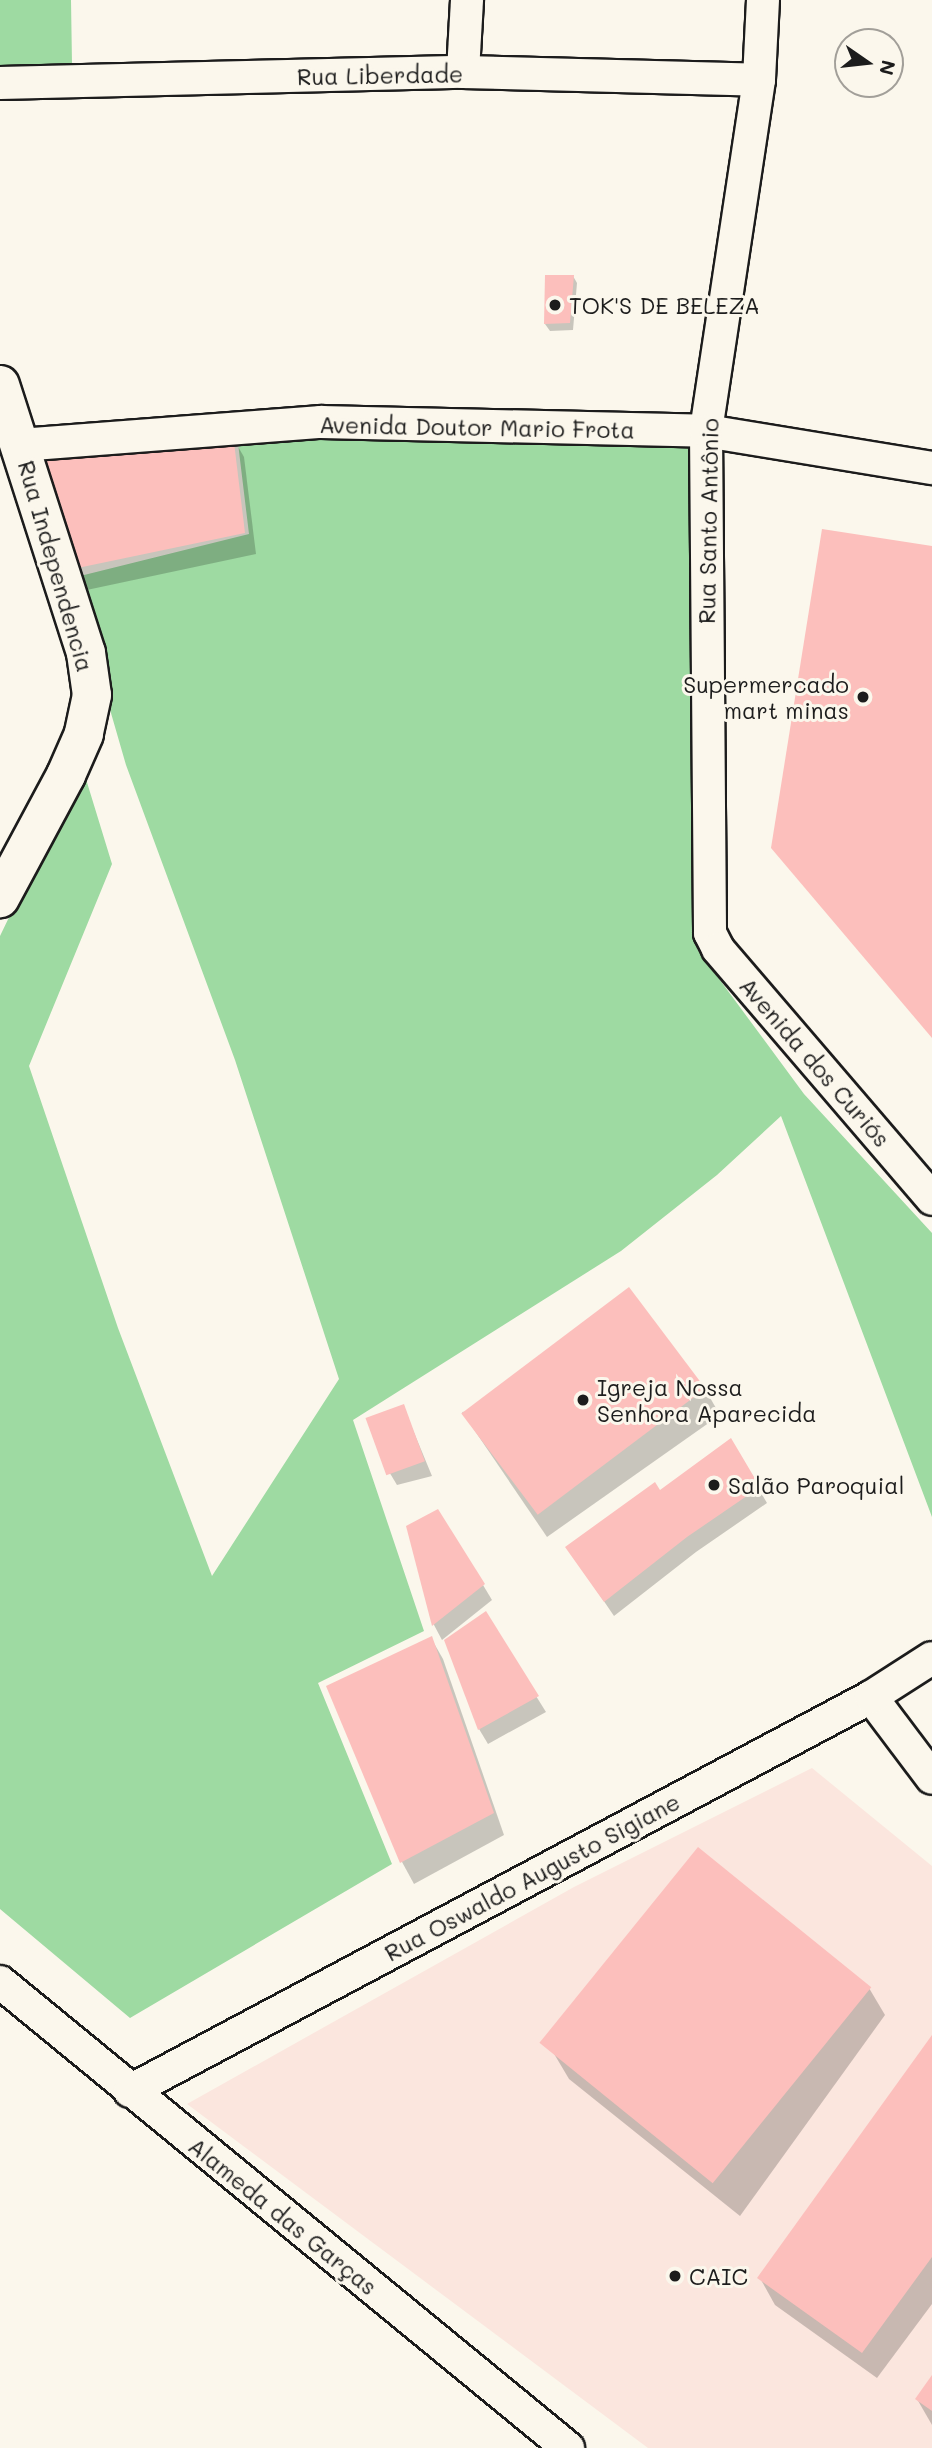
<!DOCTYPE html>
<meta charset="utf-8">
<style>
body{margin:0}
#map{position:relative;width:932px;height:2448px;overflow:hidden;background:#fbf7ec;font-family:Mali,sans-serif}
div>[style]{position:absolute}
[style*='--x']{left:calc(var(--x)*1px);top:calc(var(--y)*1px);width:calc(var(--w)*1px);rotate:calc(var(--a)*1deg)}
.built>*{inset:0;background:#fbe6de}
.green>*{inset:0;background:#9edaa2}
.shadow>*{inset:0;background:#0003}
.building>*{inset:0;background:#fcbfbc;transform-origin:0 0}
.roads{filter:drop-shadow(2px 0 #1c1c1c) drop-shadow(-2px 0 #1c1c1c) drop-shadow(0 2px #1c1c1c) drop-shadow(0 -2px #1c1c1c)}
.street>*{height:32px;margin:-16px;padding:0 16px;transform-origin:16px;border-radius:16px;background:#fbf7ec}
.secondary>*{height:38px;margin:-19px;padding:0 19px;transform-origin:19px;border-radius:19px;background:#fbf7ec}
.dots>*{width:19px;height:19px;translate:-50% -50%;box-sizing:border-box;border:4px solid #fbf7ec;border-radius:50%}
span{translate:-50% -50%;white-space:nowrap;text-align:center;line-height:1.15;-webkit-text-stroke:6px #fbf7ec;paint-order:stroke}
.street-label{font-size:23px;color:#1c1c1c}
.poi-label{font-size:23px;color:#1c1c1c}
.left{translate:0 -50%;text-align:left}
.right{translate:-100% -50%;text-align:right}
.north{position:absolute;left:834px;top:28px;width:70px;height:70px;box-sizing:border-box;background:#fbf7ec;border:2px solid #a29f99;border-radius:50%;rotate:104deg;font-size:19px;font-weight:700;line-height:28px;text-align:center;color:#1c1c1c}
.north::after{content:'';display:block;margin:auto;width:24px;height:32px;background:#1c1c1c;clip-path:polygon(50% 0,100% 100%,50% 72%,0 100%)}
</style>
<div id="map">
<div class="built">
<div style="clip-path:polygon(812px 1768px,932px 1866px,932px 2448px,648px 2448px,187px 2104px,574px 1887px)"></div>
</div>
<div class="green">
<div style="clip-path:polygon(0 0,71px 0,72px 64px,84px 71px,0 74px)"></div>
<div style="clip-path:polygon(237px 435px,700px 440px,697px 949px,804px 1094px,932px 1233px,932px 1517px,781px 1116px,717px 1175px,621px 1251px,353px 1420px,424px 1631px,318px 1683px,392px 1864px,130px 2018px,0 1909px,0 936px,82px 766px,112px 864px,29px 1066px,118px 1328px,212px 1576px,339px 1379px,235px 1060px,126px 765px,72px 578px,249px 534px)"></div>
</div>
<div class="shadow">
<div style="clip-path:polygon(573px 276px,577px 283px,573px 330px,550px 331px,545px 324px)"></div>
<div style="clip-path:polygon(232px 436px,244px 457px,256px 554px,82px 591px,70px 570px)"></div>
<div style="clip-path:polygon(705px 1389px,720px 1415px,547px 1537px,462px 1412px)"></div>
<div style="clip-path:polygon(403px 1406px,432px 1476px,397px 1485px,388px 1470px)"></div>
<div style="clip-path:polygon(730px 1440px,767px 1503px,696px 1552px,614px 1616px,567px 1547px,659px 1492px)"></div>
<div style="clip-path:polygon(408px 1527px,483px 1585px,492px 1600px,442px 1640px,434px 1625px)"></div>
<div style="clip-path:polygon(485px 1614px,546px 1712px,488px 1744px,479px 1729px)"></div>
<div style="clip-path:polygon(431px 1638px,443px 1659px,504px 1835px,414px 1884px,402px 1862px,328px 1686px)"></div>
<div style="clip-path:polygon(869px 1988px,885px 2015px,740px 2216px,569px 2079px,553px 2052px)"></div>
<div style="clip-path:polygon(932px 2038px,932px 2304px,877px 2378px,775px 2305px,760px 2278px)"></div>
<div style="clip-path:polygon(932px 2378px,932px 2425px,917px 2399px)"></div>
</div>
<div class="building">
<div style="clip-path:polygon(545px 275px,574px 275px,570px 323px,544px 324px)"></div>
<div style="clip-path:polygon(233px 434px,245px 533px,68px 570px,39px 460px)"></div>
<div style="clip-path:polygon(822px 529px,932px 546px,932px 1038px,771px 848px)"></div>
<div style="left:629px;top:1287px;width:127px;height:210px;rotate:53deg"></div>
<div style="left:404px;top:1404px;width:61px;height:41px;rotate:70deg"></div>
<div style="clip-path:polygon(731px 1438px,760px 1487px,687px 1537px,604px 1602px,565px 1547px,655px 1482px,660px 1490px)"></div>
<div style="clip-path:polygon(438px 1509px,485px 1584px,432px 1626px,406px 1526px)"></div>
<div style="clip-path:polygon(486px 1611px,539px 1696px,478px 1730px,444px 1640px)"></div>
<div style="clip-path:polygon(432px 1636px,494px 1813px,400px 1863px,326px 1686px)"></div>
<div style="left:698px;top:1847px;width:223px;height:252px;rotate:39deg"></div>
<div style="clip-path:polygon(932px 2035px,932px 2257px,862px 2353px,757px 2278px)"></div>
<div style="clip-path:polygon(932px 2375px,932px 2411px,915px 2399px)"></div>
</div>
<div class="roads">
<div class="street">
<div style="--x:763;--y:0;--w:80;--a:92.9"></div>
<div style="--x:759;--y:80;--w:355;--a:98.6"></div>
<div style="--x:706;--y:431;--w:502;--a:89.54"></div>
<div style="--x:710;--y:933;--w:18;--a:63"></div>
<div style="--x:718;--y:949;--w:329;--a:49.4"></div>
<div style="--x:463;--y:72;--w:72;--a:-86.8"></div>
<div style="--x:0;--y:83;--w:463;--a:-1.4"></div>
<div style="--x:463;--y:72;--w:296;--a:1.5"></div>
<div style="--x:20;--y:445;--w:302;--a:-4.4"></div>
<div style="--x:321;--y:422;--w:385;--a:1.3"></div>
<div style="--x:706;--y:431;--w:229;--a:9.3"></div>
<div style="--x:871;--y:1697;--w:101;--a:53"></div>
<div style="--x:0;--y:1982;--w:735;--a:39.37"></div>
<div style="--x:130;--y:2091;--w:839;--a:-28"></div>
<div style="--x:871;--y:1697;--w:72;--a:-32.6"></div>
</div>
<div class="secondary">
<div style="--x:0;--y:385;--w:281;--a:72.2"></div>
<div style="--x:86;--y:653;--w:42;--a:81.9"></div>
<div style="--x:92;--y:695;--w:40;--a:102"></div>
<div style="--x:84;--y:734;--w:45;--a:113.7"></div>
<div style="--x:66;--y:775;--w:140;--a:118.2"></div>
</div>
</div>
<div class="dots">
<div style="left:555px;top:305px;background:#1c1c1c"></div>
<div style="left:863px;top:697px;background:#1c1c1c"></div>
<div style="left:583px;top:1400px;background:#1c1c1c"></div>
<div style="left:714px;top:1485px;background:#1c1c1c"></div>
<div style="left:675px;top:2276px;background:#1c1c1c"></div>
</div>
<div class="street-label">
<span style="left:380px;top:75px;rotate:-1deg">Rua Liberdade</span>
<span style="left:477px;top:427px;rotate:1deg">Avenida Doutor Mario Frota</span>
<span style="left:708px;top:521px;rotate:-89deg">Rua Santo Antônio</span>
<span style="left:56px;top:566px;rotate:74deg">Rua Independencia</span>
<span style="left:815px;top:1062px;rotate:49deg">Avenida dos Curiós</span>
<span style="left:532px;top:1877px;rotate:-28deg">Rua Oswaldo Augusto Sigiane</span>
<span style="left:283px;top:2216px;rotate:39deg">Alameda das Garças</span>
</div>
<div class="poi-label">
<span class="left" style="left:569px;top:305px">TOK'S DE BELEZA</span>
<span class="right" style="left:849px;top:697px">Supermercado<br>mart minas</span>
<span class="left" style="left:597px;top:1400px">Igreja Nossa<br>Senhora Aparecida</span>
<span class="left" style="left:728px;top:1485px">Salão Paroquial</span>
<span class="left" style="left:689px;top:2276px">CAIC</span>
</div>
<div class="north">N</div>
</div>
